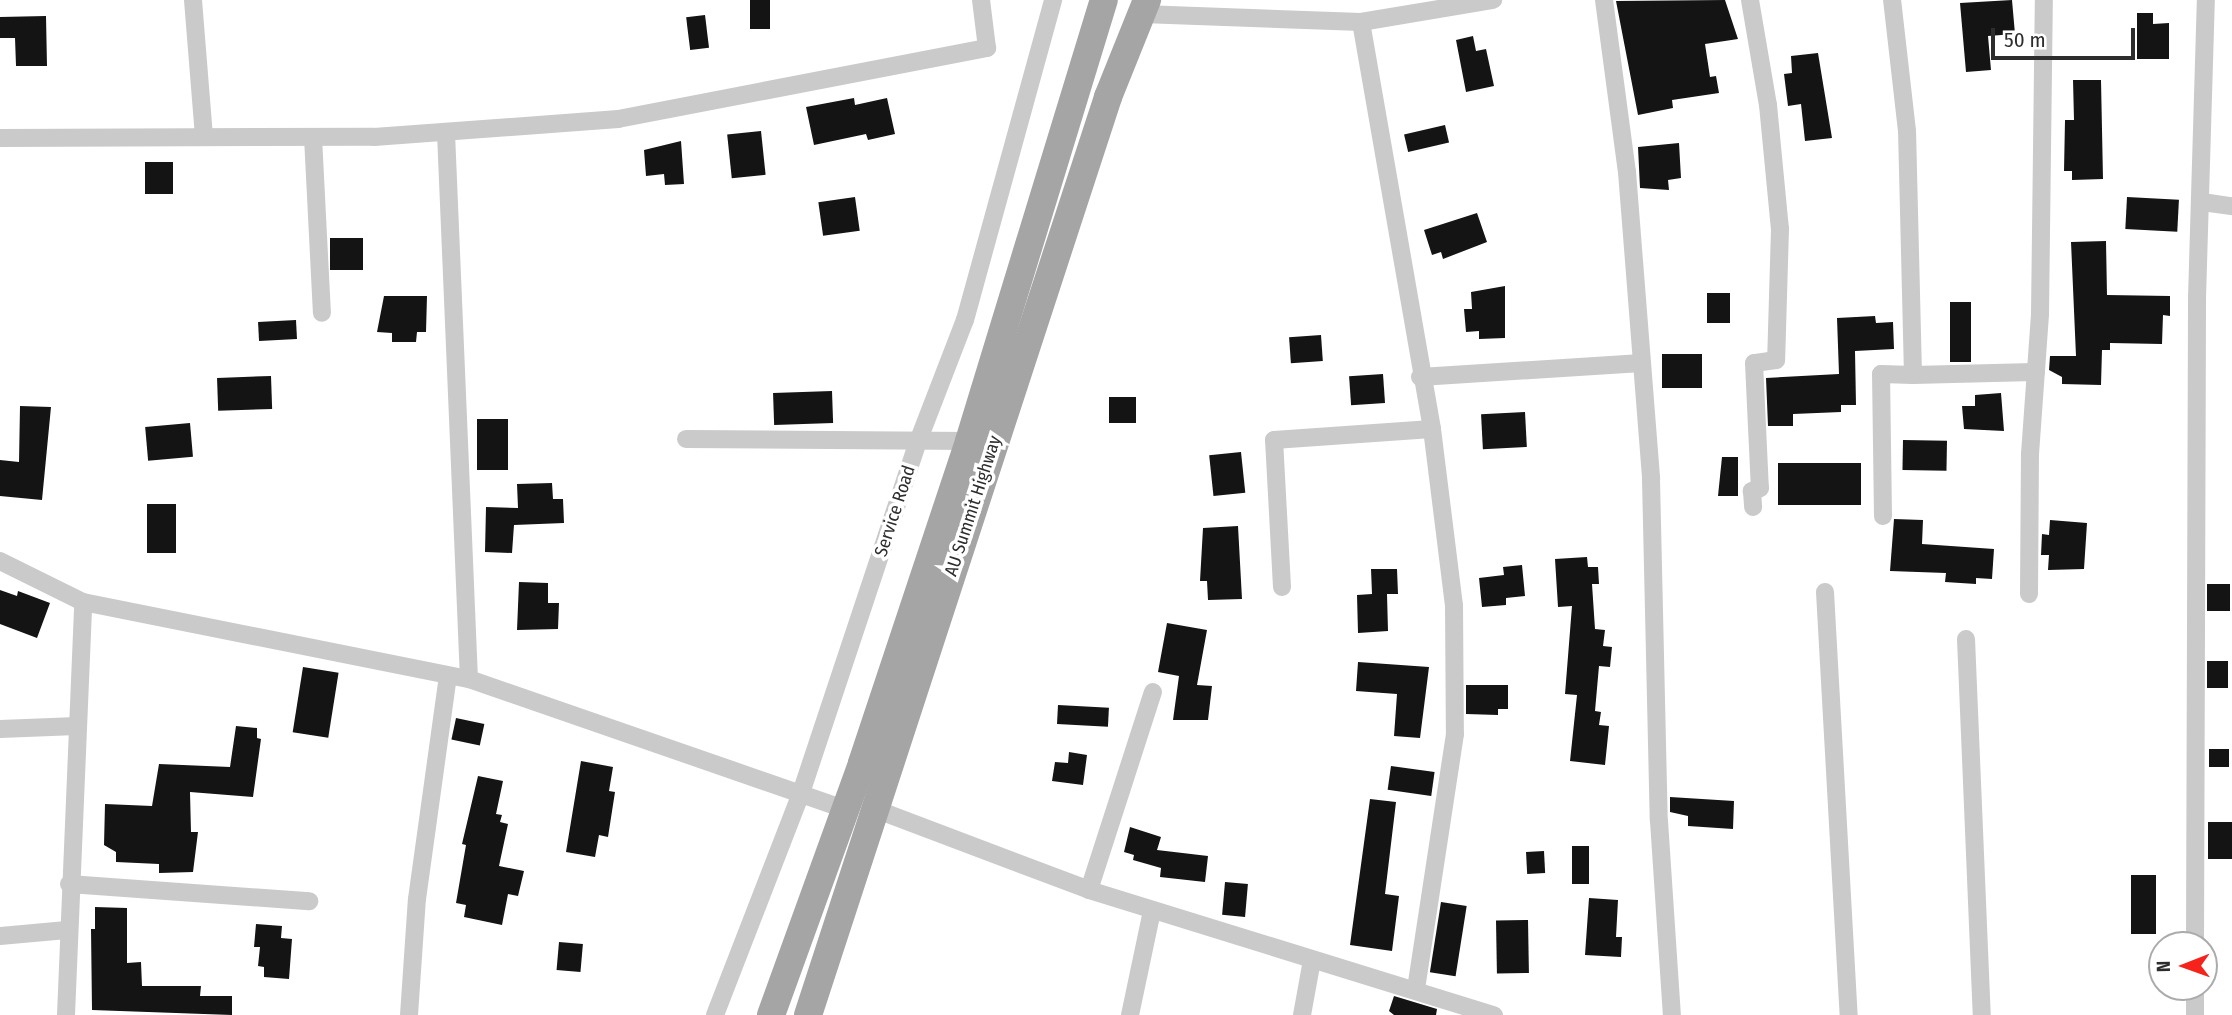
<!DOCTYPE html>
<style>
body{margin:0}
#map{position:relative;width:2232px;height:1015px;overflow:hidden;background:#fff;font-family:"Fira Sans Condensed",sans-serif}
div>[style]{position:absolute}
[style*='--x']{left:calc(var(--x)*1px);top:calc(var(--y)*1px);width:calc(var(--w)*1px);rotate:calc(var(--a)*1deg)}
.building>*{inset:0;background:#141414;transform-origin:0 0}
.street>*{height:18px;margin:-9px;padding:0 9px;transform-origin:9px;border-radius:9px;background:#cacaca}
.primary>*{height:28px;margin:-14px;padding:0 14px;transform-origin:14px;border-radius:14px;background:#a5a5a5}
span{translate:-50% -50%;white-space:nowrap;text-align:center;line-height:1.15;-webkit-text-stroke:7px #fff;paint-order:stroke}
.street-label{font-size:18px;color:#2d2d2d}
.north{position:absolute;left:2148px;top:931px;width:70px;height:70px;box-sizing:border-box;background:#fff;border:2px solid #ababab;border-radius:50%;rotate:269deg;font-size:19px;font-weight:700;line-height:28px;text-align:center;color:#2d2d2d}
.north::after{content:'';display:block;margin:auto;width:24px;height:32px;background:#f6221c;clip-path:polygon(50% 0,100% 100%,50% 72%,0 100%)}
.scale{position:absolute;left:1991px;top:28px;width:144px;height:32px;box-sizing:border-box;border:4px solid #2d2d2d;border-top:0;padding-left:9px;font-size:21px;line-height:24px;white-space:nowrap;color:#2d2d2d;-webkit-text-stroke:5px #fff;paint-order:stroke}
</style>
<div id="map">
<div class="building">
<div style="left:750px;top:0;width:20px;height:29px"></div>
<div style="clip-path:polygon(1725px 0,1738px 39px,1705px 44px,1710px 77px,1716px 76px,1719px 93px,1672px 100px,1673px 108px,1638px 115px,1616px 1px)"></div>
<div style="clip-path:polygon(2012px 0,2015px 34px,1988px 36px,1991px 70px,1966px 72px,1960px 3px)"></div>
<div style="clip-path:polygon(2137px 13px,2153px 13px,2153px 24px,2169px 23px,2169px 59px,2137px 59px)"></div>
<div style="left:705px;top:15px;width:33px;height:19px;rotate:83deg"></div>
<div style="clip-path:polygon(46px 16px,47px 66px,16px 66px,15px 38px,0 38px,0 17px)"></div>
<div style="clip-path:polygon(1473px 36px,1476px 51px,1486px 49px,1494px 86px,1466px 92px,1456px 40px)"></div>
<div style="clip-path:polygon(1818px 53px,1832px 138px,1805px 141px,1801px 104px,1788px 106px,1784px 74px,1792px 73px,1791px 56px)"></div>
<div style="clip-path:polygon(2073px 80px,2101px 80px,2103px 179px,2072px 180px,2072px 171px,2064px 171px,2065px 120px,2074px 120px)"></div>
<div style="clip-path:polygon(854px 98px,855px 105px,887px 98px,895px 134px,868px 140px,866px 134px,814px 145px,806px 107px)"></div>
<div style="left:1445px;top:125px;width:18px;height:42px;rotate:77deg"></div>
<div style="left:761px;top:131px;width:44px;height:34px;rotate:84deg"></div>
<div style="clip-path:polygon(681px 141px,684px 184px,665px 185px,664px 174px,646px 176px,644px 150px)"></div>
<div style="clip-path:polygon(1679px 143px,1681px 178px,1668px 180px,1669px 190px,1640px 188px,1638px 147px)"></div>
<div style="left:173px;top:162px;width:32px;height:28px;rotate:90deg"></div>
<div style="left:855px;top:197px;width:34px;height:37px;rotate:82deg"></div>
<div style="left:2127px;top:197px;width:52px;height:32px;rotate:3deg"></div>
<div style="clip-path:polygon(1477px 213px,1487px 242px,1443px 259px,1441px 252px,1432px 255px,1424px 230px)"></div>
<div style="left:330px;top:238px;width:33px;height:32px"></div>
<div style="clip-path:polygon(2106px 241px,2107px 295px,2170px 296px,2170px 316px,2163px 315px,2162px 344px,2110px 343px,2110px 350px,2102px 350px,2101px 385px,2062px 384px,2062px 377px,2049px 370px,2050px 356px,2076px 356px,2071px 242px)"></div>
<div style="clip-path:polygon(1505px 286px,1505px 338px,1479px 339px,1479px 331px,1466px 332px,1464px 309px,1472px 309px,1471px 292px)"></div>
<div style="left:1707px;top:293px;width:23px;height:30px"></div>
<div style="clip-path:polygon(384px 296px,427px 296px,426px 332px,417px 332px,416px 342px,392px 342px,392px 333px,377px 332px)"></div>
<div style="left:1950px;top:302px;width:21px;height:60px"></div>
<div style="clip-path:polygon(1875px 316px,1876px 323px,1893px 322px,1894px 349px,1855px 351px,1856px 405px,1841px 405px,1841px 412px,1793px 414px,1793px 426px,1768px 426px,1766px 378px,1839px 374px,1837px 318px)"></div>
<div style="left:296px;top:320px;width:19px;height:38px;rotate:87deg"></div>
<div style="left:1321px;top:335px;width:26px;height:32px;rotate:86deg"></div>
<div style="left:1662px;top:354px;width:40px;height:34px"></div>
<div style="left:1383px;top:374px;width:29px;height:34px;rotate:86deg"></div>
<div style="left:271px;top:376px;width:33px;height:54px;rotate:88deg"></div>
<div style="left:832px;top:391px;width:32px;height:59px;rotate:88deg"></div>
<div style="clip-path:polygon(2001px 393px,2004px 431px,1964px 429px,1962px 406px,1975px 406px,1975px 395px)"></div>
<div style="left:1109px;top:397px;width:27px;height:26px"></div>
<div style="clip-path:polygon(20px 406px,51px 407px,42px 500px,0 496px,0 460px,19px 462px)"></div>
<div style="left:1525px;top:412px;width:35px;height:44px;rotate:87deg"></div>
<div style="left:477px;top:419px;width:31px;height:51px"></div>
<div style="left:190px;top:423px;width:34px;height:45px;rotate:85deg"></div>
<div style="left:1903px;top:440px;width:44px;height:30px;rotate:1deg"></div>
<div style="left:1241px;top:452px;width:41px;height:32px;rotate:84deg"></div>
<div style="clip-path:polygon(1722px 457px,1738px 457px,1738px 496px,1718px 496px)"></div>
<div style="left:1778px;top:463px;width:83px;height:42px"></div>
<div style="clip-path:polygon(552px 483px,553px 499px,563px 499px,564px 523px,514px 525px,512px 553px,485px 552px,486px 507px,518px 508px,517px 484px)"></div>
<div style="left:147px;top:504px;width:29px;height:49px"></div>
<div style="clip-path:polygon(1894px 519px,1923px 520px,1922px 544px,1994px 549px,1992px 579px,1976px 578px,1976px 584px,1945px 582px,1946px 573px,1890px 571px)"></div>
<div style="clip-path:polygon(2050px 520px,2087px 523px,2084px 569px,2048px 570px,2049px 555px,2041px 555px,2042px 534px,2049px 535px)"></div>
<div style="clip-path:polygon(1238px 526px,1242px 599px,1208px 600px,1207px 581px,1200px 581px,1203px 528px)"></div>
<div style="clip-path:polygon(1587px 557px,1588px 567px,1598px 567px,1599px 584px,1592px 584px,1595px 629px,1605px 630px,1603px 646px,1612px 647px,1610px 667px,1599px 666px,1595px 711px,1601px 712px,1599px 725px,1609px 726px,1605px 765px,1570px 761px,1577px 695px,1565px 694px,1572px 606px,1558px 607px,1555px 559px)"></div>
<div style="clip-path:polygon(1522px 565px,1525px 596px,1506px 598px,1506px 605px,1482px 607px,1479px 578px,1504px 575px,1503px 567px)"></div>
<div style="clip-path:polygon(1371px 569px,1397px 569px,1398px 594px,1387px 594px,1388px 631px,1358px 633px,1357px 595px,1372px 594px)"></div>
<div style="clip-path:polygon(519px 582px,548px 583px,548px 603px,559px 603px,558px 629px,517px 630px)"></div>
<div style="left:2207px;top:584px;width:23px;height:27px"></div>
<div style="clip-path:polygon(0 590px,17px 596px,18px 591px,50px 603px,37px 638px,0 624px)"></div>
<div style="clip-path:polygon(1167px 623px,1207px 630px,1197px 685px,1212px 686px,1208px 720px,1173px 720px,1179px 676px,1158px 672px)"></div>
<div style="left:2207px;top:661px;width:21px;height:27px"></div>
<div style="clip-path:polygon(1358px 662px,1429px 667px,1420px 738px,1394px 736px,1397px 694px,1356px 691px)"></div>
<div style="left:303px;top:667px;width:36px;height:66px;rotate:9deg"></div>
<div style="clip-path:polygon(1466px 685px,1508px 685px,1508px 709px,1498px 709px,1498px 715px,1466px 714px)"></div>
<div style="left:1058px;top:705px;width:51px;height:19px;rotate:3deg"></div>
<div style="left:456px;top:718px;width:29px;height:22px;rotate:12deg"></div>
<div style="clip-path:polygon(236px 726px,257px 728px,257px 738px,261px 739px,253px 797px,190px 792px,191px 832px,198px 832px,193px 872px,159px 873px,159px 864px,116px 862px,116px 852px,104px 845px,105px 804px,152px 806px,159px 764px,230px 767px)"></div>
<div style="left:2209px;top:749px;width:20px;height:18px"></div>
<div style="clip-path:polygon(1069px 752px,1087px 755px,1083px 785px,1052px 781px,1055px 762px,1068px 763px)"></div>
<div style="clip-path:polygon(581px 761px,613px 767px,609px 791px,615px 792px,608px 837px,599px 835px,595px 857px,566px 852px)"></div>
<div style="left:1391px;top:766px;width:44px;height:24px;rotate:8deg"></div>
<div style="clip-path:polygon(478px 776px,503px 781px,496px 814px,502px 815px,500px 822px,508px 824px,499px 866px,524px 871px,518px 896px,508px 894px,502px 925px,464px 917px,466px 905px,456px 903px,466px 845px,462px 844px)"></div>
<div style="clip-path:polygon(1670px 797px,1734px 801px,1733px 829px,1688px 826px,1688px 816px,1670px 812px)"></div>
<div style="clip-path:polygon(1370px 799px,1396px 802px,1385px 894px,1399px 896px,1392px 951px,1350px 945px)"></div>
<div style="left:2208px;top:822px;width:24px;height:37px"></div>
<div style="clip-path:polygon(1130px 827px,1161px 837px,1157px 850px,1208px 856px,1205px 882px,1160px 877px,1161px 868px,1133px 860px,1134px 855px,1124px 852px)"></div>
<div style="left:1572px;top:846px;width:17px;height:38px"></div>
<div style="left:1544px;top:851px;width:22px;height:18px;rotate:87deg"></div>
<div style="left:2131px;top:875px;width:25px;height:59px"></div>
<div style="left:1225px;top:882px;width:23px;height:33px;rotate:5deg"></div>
<div style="clip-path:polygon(1589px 898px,1618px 900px,1616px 937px,1622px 937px,1621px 957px,1585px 955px)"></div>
<div style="left:1441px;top:902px;width:26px;height:71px;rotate:9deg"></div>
<div style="clip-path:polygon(95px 907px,127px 908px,127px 963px,141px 962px,142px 986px,201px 986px,200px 996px,232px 996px,232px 1015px,92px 1010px,91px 929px,95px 929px)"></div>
<div style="left:1528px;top:920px;width:53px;height:32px;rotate:89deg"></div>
<div style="clip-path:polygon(256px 924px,282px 926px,281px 938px,292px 939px,289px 979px,264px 977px,264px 967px,258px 966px,260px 947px,254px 947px)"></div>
<div style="left:559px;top:942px;width:24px;height:28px;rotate:5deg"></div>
<div style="clip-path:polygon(1394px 996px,1437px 1009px,1436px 1015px,1394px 1015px,1389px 1011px)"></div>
</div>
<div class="street">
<div style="--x:193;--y:0;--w:137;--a:85.4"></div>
<div style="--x:1604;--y:0;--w:174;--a:82.4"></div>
<div style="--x:1627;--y:172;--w:308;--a:85.5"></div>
<div style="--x:1651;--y:479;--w:342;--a:88.7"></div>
<div style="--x:1659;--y:821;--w:194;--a:86.2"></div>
<div style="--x:1750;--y:0;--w:107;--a:80.3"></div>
<div style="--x:1768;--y:105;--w:125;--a:84.5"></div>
<div style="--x:1780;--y:229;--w:131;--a:91.7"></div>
<div style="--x:1776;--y:360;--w:22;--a:172"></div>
<div style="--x:1754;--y:363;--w:125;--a:87.3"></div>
<div style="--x:1760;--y:488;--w:9;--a:159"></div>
<div style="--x:1752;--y:491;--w:16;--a:86"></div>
<div style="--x:1142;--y:14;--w:219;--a:2.1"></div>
<div style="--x:1361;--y:22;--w:134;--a:-9.5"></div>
<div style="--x:1361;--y:22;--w:413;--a:80.1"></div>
<div style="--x:1432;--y:429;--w:177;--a:82.9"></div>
<div style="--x:1454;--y:605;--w:129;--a:89.6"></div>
<div style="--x:1455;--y:734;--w:259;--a:98.7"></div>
<div style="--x:446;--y:133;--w:546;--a:87.59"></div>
<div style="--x:313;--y:137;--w:176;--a:87.1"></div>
<div style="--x:0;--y:138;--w:374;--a:-0.2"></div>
<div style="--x:374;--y:137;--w:245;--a:-4.2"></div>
<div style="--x:618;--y:119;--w:376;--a:-10.9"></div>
<div style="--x:987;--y:48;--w:48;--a:-97.1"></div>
<div style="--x:2202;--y:202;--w:30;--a:8"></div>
<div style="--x:1913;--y:375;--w:123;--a:-1.4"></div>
<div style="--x:1420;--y:377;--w:222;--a:-3.6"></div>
<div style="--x:686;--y:439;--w:283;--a:0.4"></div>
<div style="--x:1883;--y:516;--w:142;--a:-90.8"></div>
<div style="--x:1881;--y:374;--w:32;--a:2"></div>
<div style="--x:1913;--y:375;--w:244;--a:-91.4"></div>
<div style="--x:1907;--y:131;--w:132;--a:-96.5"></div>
<div style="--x:0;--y:561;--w:93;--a:26.3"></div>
<div style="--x:83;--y:602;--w:394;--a:11.3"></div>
<div style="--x:469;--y:679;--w:398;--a:19.1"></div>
<div style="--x:1282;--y:587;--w:147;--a:-93.1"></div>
<div style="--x:1274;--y:440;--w:158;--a:-4"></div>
<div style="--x:1825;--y:592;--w:424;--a:86.8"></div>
<div style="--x:2029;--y:594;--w:140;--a:-89.6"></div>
<div style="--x:2030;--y:454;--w:140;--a:-85.9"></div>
<div style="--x:2040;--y:314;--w:314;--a:-89.3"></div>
<div style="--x:1966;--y:639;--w:376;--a:87.6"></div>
<div style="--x:0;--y:729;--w:77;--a:-2.2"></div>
<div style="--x:875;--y:809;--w:229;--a:20.7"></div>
<div style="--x:1089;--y:890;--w:424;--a:17.2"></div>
<div style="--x:69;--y:884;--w:241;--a:4.1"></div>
<div style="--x:1089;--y:890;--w:208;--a:-72.1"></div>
<div style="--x:0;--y:936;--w:67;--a:-5.1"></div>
<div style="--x:2195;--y:945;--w:647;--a:-89.82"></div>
<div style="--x:2197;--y:298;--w:298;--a:-88.3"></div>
<div style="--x:66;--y:1015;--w:413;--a:-87.6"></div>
<div style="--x:409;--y:1015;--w:116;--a:-86.1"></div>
<div style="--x:417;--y:899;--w:225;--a:-82.1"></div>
<div style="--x:715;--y:1015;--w:238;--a:-68.8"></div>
<div style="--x:801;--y:793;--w:373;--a:-71.6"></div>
<div style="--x:919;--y:439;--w:128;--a:-68.9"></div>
<div style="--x:965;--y:320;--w:332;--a:-74.6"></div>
<div style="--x:1130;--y:1015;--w:106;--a:-78.1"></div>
<div style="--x:1302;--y:1015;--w:56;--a:-79.7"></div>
<div style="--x:2195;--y:1015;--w:28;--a:-90"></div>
</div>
<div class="primary">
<div style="--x:771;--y:1015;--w:268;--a:-70.1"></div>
<div style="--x:862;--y:763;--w:339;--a:-71.6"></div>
<div style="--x:969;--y:441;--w:461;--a:-73"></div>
<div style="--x:808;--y:1015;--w:966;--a:-71.9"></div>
<div style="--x:1108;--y:97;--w:105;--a:-68.1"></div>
</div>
<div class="street-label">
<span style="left:973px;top:506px;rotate:-72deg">AU Summit Highway</span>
<span style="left:895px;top:511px;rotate:-72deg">Service Road</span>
</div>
<div class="north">N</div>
<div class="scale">50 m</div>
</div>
